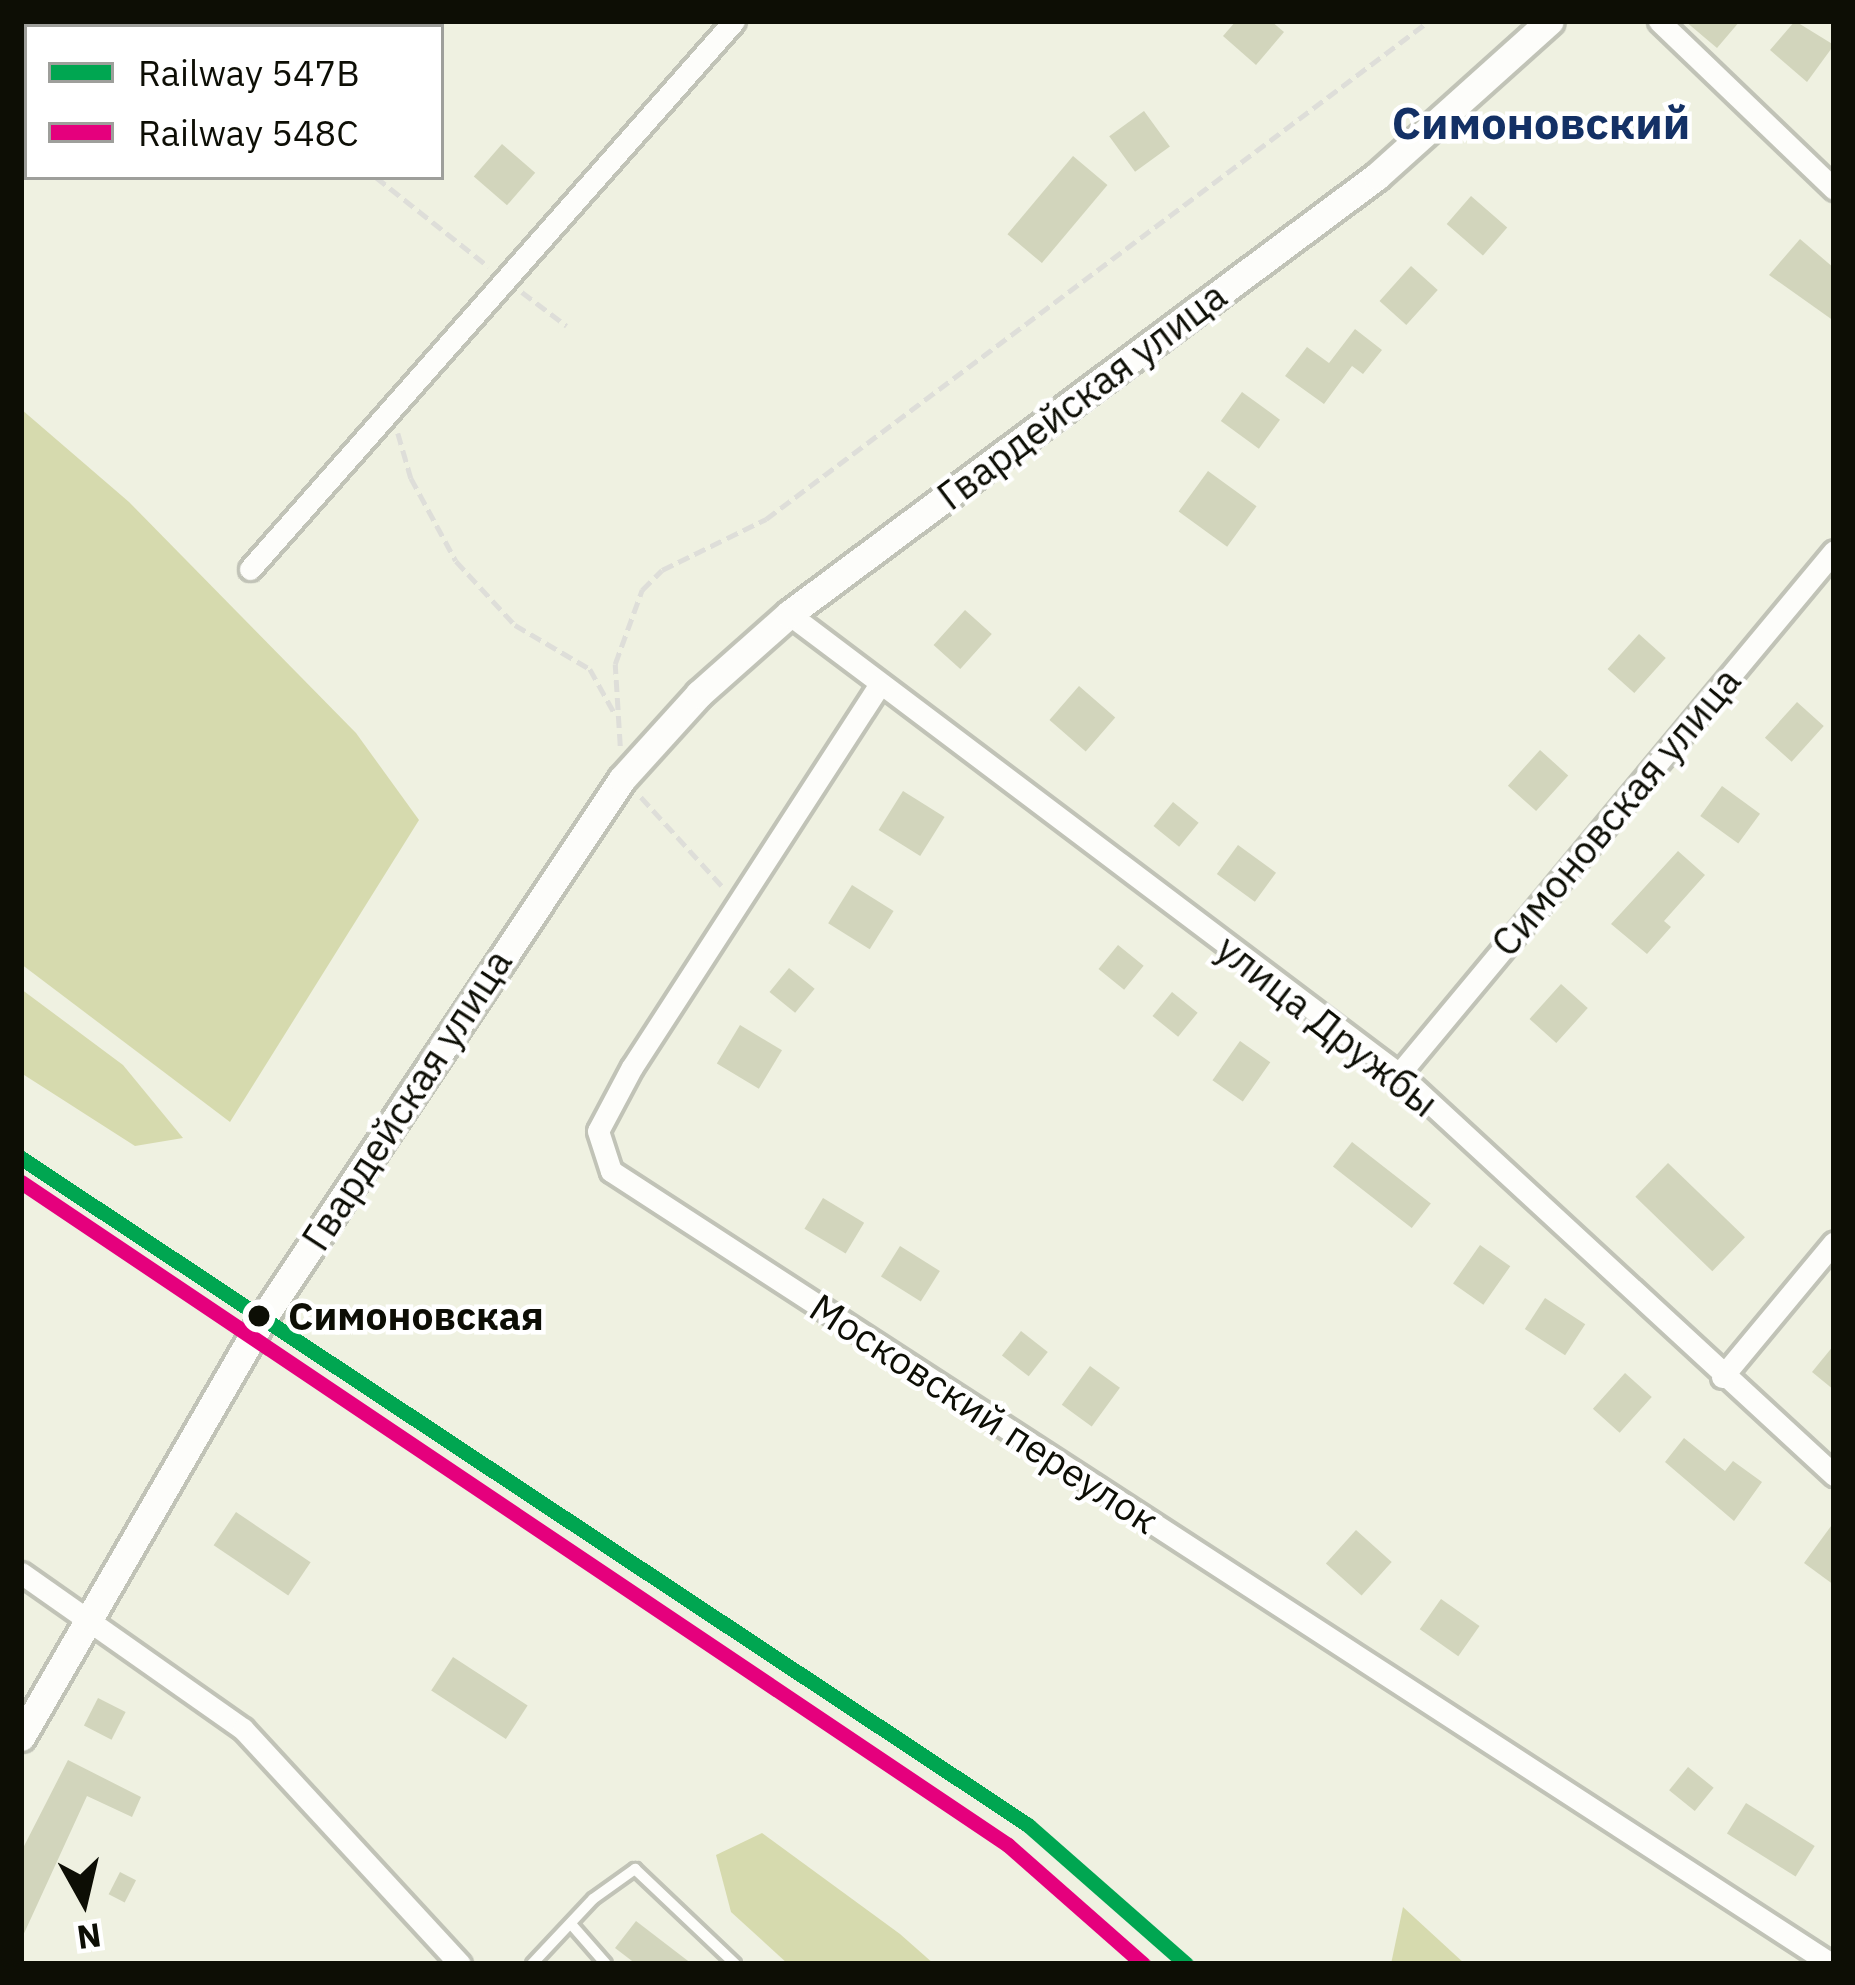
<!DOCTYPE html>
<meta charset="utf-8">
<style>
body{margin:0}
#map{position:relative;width:1855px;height:1985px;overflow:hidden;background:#eff1e1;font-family:"IBM Plex Sans",sans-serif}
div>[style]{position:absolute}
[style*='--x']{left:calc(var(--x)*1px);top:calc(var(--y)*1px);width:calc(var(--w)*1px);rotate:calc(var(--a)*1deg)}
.green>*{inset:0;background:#d6daae}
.building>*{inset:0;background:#d2d5bc;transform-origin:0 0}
.path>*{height:4.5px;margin-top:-2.25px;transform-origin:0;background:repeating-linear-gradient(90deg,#deded9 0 12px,transparent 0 18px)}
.roads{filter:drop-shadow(3px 0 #c1c3b7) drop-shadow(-3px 0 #c1c3b7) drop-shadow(0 3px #c1c3b7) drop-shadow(0 -3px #c1c3b7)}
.service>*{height:10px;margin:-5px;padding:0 5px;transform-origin:5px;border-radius:5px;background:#fdfdfa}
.minor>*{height:21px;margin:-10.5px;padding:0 10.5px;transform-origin:10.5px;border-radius:10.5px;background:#fdfdfa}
.tertiary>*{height:27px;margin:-13.5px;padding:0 13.5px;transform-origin:13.5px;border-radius:13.5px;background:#fdfdfa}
.rail-1>*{height:15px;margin:-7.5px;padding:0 7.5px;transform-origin:7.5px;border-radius:7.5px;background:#00a651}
.rail-2>*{height:15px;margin:-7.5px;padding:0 7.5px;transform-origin:7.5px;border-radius:7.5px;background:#e5007d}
.dots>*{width:33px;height:33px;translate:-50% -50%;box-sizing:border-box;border:6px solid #fff;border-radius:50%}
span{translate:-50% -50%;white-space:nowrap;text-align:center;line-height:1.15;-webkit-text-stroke:9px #fff;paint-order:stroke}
.street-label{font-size:39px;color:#0d0e05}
.stop-label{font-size:39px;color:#0d0e05;font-weight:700}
.left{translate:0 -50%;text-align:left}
.quarter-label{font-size:45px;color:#133065;font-weight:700}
.frame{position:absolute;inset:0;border:24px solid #0d0e05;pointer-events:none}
.legend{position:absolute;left:24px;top:24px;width:420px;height:156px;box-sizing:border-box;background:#fff;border:3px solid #9e9f9b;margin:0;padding:15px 21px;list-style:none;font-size:36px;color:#0d0e05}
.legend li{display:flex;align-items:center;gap:24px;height:60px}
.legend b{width:60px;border:3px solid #9e9f9b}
.north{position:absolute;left:24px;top:1841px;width:120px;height:120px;-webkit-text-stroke:9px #fff;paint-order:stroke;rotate:172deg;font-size:33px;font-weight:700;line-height:48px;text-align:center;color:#0d0e05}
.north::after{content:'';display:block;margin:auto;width:42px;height:54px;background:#0d0e05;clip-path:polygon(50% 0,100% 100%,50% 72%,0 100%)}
</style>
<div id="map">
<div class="green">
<div style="clip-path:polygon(21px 409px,129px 502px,356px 733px,419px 820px,230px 1122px,21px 964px)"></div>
<div style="clip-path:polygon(21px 989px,123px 1065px,183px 1138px,135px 1146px,21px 1073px)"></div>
<div style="clip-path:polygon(762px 1833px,900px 1934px,934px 1964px,788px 1964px,731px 1912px,716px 1855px)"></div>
<div style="clip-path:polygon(1403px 1907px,1465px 1964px,1391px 1964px)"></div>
</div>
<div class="building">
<div style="clip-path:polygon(1236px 21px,1271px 21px,1284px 32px,1256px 65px,1223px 36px)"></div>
<div style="clip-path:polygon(1685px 21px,1740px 21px,1717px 48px)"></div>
<div style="clip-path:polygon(1795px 21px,1834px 45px,1807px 82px,1770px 50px)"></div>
<div style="left:1144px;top:111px;width:44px;height:43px;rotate:54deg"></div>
<div style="left:502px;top:144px;width:44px;height:43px;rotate:41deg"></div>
<div style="left:1073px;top:156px;width:45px;height:102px;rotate:40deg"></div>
<div style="left:1471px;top:196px;width:48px;height:37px;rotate:41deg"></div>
<div style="clip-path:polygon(1800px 239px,1834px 268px,1834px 321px,1769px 275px)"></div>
<div style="left:1411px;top:266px;width:36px;height:47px;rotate:42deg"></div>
<div style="clip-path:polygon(1355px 329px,1382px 350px,1363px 374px,1352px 366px,1324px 404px,1285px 376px,1307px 347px,1329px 363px)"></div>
<div style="left:1242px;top:392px;width:47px;height:36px;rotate:36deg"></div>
<div style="left:1208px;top:471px;width:60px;height:50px;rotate:36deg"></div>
<div style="left:965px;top:610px;width:36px;height:47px;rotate:42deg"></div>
<div style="left:1639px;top:634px;width:36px;height:47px;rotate:42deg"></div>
<div style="left:1079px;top:686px;width:48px;height:45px;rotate:41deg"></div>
<div style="left:1797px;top:702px;width:36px;height:48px;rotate:42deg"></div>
<div style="left:1540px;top:750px;width:38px;height:48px;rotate:42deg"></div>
<div style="left:1722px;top:786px;width:47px;height:37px;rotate:36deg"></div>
<div style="left:903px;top:791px;width:49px;height:46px;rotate:32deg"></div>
<div style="left:1173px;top:802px;width:33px;height:31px;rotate:39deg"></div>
<div style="left:1238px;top:845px;width:47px;height:36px;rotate:36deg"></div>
<div style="clip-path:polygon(1678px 851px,1705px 875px,1664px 921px,1671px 927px,1647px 954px,1611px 924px)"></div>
<div style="left:852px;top:885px;width:49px;height:45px;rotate:32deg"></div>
<div style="left:1118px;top:945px;width:33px;height:31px;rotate:39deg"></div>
<div style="left:789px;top:968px;width:33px;height:31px;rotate:39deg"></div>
<div style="left:1561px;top:984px;width:36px;height:47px;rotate:42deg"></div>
<div style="left:1172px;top:992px;width:33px;height:31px;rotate:39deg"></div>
<div style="left:740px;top:1025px;width:49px;height:45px;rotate:31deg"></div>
<div style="left:1240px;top:1041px;width:37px;height:48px;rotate:35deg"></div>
<div style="left:1352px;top:1142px;width:100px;height:31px;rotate:38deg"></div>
<div style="left:1668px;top:1163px;width:107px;height:47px;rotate:44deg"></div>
<div style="left:823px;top:1198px;width:48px;height:36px;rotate:31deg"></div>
<div style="left:1480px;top:1245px;width:37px;height:47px;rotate:35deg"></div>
<div style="left:900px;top:1246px;width:47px;height:36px;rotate:32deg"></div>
<div style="left:1545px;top:1298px;width:48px;height:37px;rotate:33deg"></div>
<div style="left:1021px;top:1331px;width:34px;height:31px;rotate:38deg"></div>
<div style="clip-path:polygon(1834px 1345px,1834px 1390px,1812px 1372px)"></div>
<div style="left:1090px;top:1366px;width:37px;height:48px;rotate:36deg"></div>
<div style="left:1625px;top:1373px;width:36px;height:48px;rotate:42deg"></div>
<div style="clip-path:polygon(1684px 1438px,1725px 1471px,1733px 1461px,1762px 1482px,1734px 1521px,1665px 1462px)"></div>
<div style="left:236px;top:1512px;width:90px;height:40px;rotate:34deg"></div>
<div style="clip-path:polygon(1834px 1522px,1834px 1585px,1804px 1563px)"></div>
<div style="left:1356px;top:1530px;width:48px;height:45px;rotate:42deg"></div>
<div style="left:1441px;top:1599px;width:47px;height:37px;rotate:35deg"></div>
<div style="left:453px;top:1657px;width:89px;height:40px;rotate:33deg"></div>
<div style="left:98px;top:1698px;width:31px;height:31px;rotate:27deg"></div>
<div style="clip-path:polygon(68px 1760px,141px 1797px,132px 1817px,87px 1796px,21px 1940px,21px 1852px)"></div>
<div style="left:1688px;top:1767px;width:33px;height:30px;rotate:39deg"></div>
<div style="left:1746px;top:1803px;width:81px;height:36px;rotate:32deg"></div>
<div style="left:120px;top:1872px;width:18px;height:25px;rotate:27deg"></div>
<div style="clip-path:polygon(636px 1921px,692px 1964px,636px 1964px,615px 1948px)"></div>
</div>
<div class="path">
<div style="--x:178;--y:21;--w:10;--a:37"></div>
<div style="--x:376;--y:177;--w:144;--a:38.5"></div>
<div style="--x:522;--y:292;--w:56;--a:37.1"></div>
<div style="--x:398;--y:433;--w:47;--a:73.9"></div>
<div style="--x:411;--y:478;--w:94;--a:61.5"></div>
<div style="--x:456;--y:561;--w:87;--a:47.3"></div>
<div style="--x:515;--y:625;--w:87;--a:30.4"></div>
<div style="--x:590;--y:669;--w:51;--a:60.9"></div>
<div style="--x:620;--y:746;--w:82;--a:-93.5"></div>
<div style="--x:615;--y:664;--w:79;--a:-70"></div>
<div style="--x:642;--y:590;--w:28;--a:-45"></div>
<div style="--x:662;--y:570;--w:116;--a:-26.1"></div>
<div style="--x:766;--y:519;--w:829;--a:-36.91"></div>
<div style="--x:641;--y:797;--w:120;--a:47.7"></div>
</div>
<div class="roads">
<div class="service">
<div style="--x:571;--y:1924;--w:53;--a:48.8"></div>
<div style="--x:532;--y:1964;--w:89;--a:-46.8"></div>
<div style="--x:593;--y:1899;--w:52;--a:-35.5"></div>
<div style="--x:635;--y:1869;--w:138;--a:43.5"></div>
</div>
<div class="minor">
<div style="--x:1659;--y:21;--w:243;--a:43.8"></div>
<div style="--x:250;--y:569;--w:731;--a:-48.55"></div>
<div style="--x:789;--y:614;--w:764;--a:37.02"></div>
<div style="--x:1399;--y:1074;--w:592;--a:42.67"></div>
<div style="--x:878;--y:687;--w:453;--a:122.9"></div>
<div style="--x:632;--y:1067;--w:72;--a:118"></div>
<div style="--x:598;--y:1131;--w:42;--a:72"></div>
<div style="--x:611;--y:1171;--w:1455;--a:33.02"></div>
<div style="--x:1399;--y:1074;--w:680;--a:-50.25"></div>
<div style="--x:1722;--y:1377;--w:175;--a:-50.3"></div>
<div style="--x:21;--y:1573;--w:271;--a:35.1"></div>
<div style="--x:243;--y:1729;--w:320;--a:47.3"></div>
</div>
<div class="tertiary">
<div style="--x:21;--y:1737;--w:487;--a:-60"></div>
<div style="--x:265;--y:1315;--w:644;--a:-56.33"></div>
<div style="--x:622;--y:779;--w:115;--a:-47.8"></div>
<div style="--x:699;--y:694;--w:120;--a:-41.6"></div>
<div style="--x:789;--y:614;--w:733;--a:-36.68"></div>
<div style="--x:1377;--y:176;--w:232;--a:-41.9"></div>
</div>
</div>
<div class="rail-1">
<div style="--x:21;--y:1158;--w:1208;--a:33.52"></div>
<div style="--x:1028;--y:1825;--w:210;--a:41.3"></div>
</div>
<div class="rail-2">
<div style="--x:21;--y:1182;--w:1189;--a:33.89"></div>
<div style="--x:1008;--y:1845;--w:180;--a:41.4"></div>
</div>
<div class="dots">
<div style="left:259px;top:1316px;background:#0d0e05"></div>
</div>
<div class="street-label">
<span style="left:1082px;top:396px;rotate:-37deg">Гвардейская улица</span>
<span style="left:1616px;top:812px;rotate:-50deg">Симоновская улица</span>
<span style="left:1327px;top:1026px;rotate:38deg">улица Дружбы</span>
<span style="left:407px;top:1100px;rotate:-57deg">Гвардейская улица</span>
<span style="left:984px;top:1414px;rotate:33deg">Московский переулок</span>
</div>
<div class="stop-label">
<span class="left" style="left:288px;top:1316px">Симоновская</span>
</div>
<div class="quarter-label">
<span style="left:1541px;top:123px">Симоновский</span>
</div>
<div class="frame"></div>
<ul class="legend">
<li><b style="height:15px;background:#00a651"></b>Railway 547В</li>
<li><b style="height:15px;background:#e5007d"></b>Railway 548С</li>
</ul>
<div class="north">N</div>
</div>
